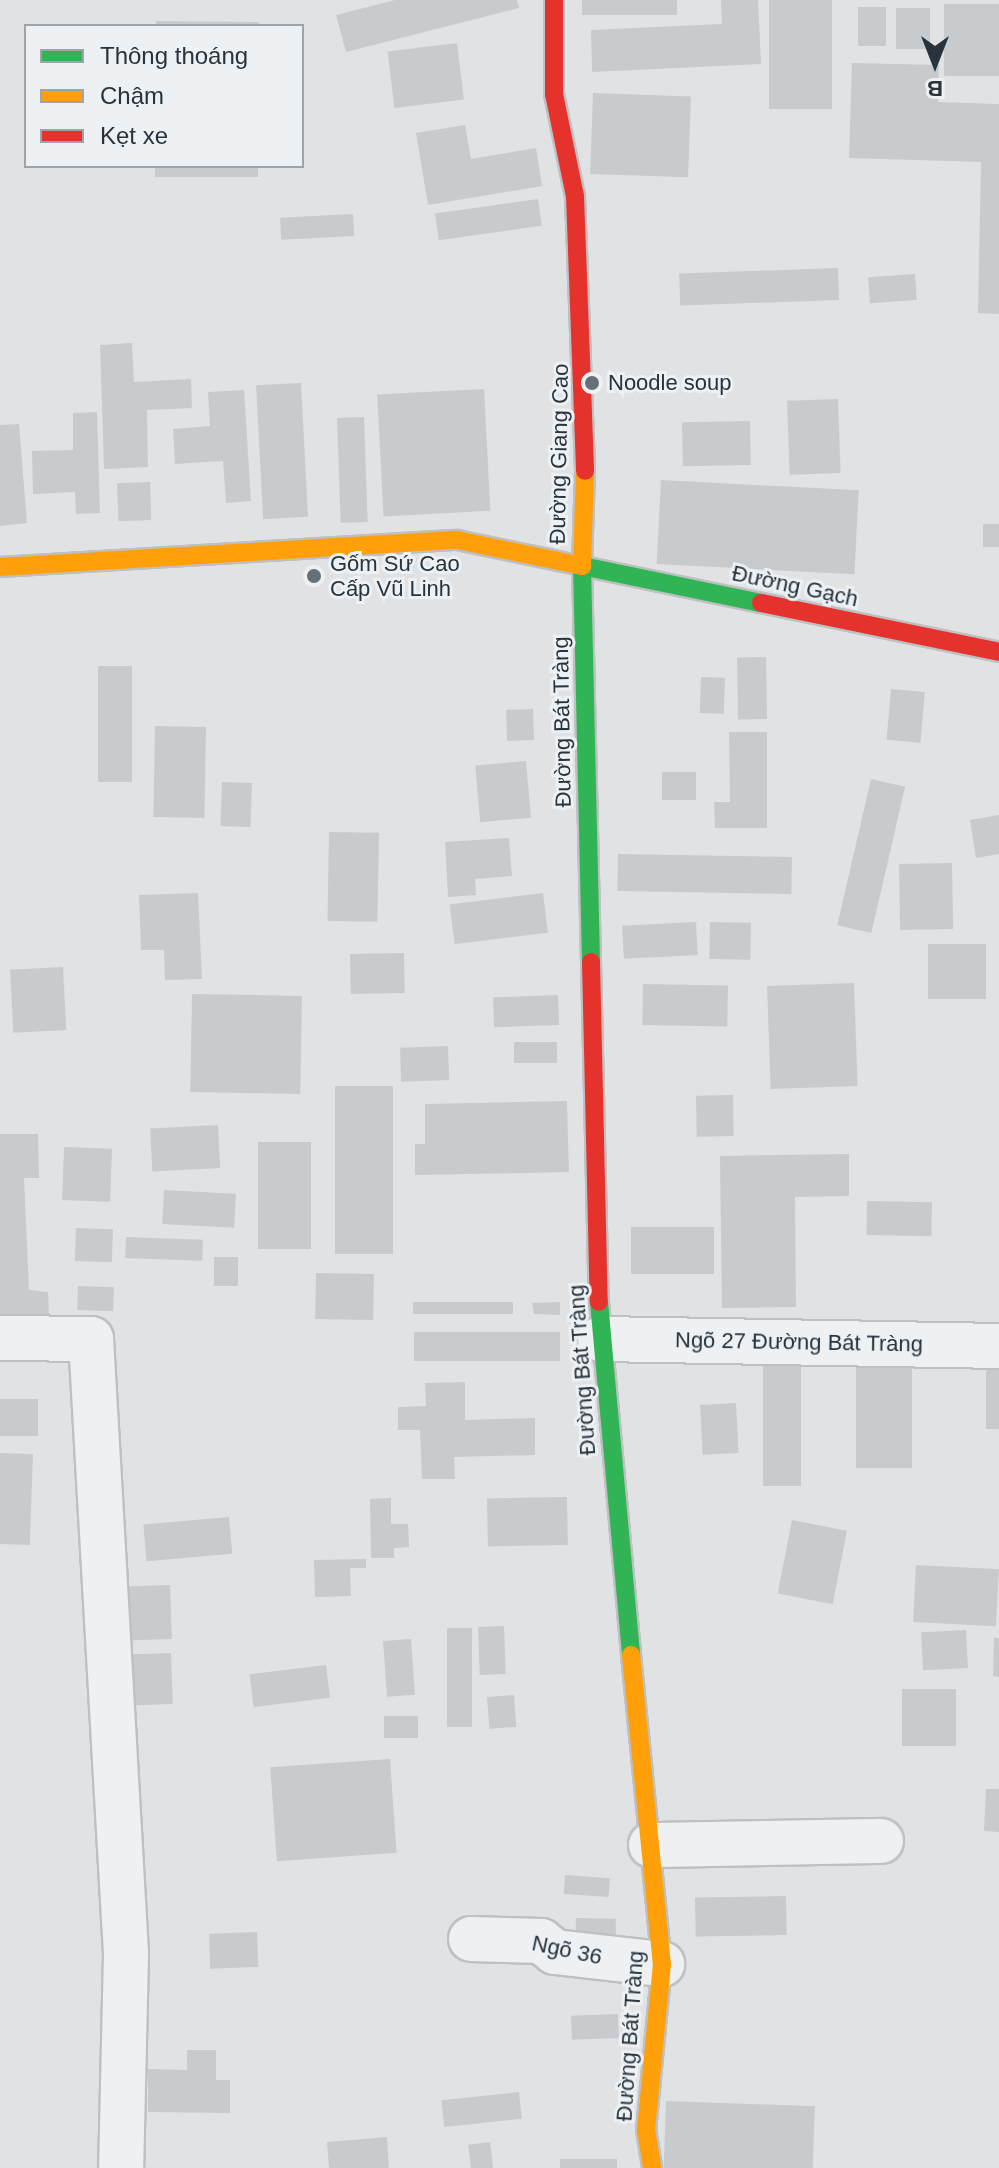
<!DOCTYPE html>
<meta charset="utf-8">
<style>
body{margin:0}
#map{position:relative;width:999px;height:2168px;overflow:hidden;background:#e0e2e4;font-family:Helvetica,sans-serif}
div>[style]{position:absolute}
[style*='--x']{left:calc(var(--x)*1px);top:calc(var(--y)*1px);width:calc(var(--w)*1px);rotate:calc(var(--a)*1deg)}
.building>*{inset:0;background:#c8cbcd;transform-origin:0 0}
.roads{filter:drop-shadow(2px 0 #bec0c2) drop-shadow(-2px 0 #bec0c2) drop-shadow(0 2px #bec0c2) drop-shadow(0 -2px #bec0c2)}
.street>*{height:44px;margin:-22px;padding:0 22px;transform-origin:22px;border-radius:22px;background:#eff0f1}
.fast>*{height:18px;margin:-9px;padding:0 9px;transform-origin:9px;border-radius:9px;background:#30b455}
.slow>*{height:18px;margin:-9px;padding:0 9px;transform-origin:9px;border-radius:9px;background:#ff9f0a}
.jam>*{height:18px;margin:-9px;padding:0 9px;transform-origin:9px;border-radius:9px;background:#e5322d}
.dots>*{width:22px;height:22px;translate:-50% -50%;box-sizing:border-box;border:4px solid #edf1f4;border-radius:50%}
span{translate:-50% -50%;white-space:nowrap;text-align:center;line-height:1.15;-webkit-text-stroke:6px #edf1f4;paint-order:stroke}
.poi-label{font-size:22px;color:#28333c}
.left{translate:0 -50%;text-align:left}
.street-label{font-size:22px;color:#28333c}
.legend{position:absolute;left:24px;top:24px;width:280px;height:144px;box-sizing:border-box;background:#edf1f4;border:2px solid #9ea5aa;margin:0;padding:10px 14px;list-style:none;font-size:24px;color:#28333c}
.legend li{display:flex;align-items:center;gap:16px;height:40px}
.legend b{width:40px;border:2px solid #9ea5aa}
.north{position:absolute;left:895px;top:24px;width:80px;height:80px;-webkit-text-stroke:6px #edf1f4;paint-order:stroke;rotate:180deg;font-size:22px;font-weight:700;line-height:32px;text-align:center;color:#28333c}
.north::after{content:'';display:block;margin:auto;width:28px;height:36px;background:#28333c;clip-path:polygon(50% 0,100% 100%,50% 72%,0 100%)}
</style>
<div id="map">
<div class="building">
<div style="clip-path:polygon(395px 0,517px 0,519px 8px,346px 52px,336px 15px)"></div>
<div style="left:582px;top:0;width:95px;height:15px"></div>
<div style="clip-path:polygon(721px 0,758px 0,761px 64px,592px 72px,591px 30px,722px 24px)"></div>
<div style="left:769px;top:0;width:63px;height:109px"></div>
<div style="left:999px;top:4px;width:72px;height:55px;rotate:90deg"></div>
<div style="left:858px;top:7px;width:28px;height:39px"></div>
<div style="left:896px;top:8px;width:34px;height:41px"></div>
<div style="clip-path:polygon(156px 21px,259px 22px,259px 26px,156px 26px)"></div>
<div style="left:457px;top:43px;width:57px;height:70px;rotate:83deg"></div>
<div style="clip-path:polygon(852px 63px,939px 65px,938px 102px,999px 104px,999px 314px,978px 313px,981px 162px,849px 158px)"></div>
<div style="left:593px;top:93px;width:98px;height:81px;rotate:2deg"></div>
<div style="clip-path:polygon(465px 125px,471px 159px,536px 148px,542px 186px,428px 205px,416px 133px)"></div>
<div style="left:155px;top:166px;width:103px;height:11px"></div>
<div style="left:538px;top:199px;width:27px;height:104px;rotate:82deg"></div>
<div style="left:353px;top:214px;width:22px;height:73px;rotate:87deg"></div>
<div style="left:838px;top:268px;width:32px;height:159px;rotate:88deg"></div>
<div style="left:915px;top:274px;width:26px;height:47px;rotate:86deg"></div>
<div style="clip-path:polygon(132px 343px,134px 382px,191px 379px,192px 408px,147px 410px,148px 467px,104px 469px,100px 345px)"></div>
<div style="left:301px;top:383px;width:134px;height:45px;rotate:87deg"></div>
<div style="left:484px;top:389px;width:122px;height:107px;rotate:87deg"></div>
<div style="clip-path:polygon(244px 390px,251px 501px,226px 503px,223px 461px,175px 464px,173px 429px,210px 426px,208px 392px)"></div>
<div style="left:838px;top:399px;width:74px;height:51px;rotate:88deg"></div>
<div style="clip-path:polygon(97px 412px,100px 513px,76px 514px,75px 492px,33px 494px,32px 451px,73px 450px,73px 413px)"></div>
<div style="left:364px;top:417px;width:105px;height:27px;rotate:88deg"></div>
<div style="left:750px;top:421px;width:44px;height:68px;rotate:89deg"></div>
<div style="clip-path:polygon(19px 424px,27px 523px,0 526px,0 425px)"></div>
<div style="left:661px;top:480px;width:198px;height:84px;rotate:3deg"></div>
<div style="left:150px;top:482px;width:38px;height:33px;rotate:88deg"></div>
<div style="left:999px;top:524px;width:23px;height:16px;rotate:90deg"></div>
<div style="left:766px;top:657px;width:62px;height:29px;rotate:89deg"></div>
<div style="left:98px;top:666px;width:34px;height:116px"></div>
<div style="left:701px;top:677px;width:24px;height:36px;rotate:2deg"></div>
<div style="left:891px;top:689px;width:34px;height:51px;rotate:5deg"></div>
<div style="left:533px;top:709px;width:31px;height:27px;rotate:88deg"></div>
<div style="left:155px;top:726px;width:51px;height:91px;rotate:1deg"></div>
<div style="clip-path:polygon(729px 732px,767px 732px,767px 828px,715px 828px,714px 802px,730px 802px)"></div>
<div style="left:526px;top:761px;width:57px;height:51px;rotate:85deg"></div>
<div style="left:662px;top:772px;width:34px;height:28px"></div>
<div style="left:871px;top:779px;width:35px;height:150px;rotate:13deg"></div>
<div style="left:222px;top:782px;width:30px;height:44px;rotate:2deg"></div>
<div style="clip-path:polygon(999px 815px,999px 854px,976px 858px,970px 820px)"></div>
<div style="left:329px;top:832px;width:50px;height:89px;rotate:1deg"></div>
<div style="clip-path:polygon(509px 838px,512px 876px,475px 879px,476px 895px,448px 897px,445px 842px)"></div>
<div style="left:618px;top:854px;width:174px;height:37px;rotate:1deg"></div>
<div style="left:952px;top:863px;width:66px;height:53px;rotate:89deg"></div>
<div style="clip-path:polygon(198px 893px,202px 979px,165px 980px,164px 950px,141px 950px,139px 895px)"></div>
<div style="left:543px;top:893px;width:40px;height:94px;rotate:83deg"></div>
<div style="left:696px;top:922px;width:33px;height:74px;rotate:87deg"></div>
<div style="left:710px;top:922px;width:41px;height:37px;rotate:1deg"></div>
<div style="left:928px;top:944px;width:58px;height:55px"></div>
<div style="left:404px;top:953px;width:40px;height:54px;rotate:89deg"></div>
<div style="left:63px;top:967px;width:63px;height:53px;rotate:87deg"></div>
<div style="left:854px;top:983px;width:103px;height:87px;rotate:88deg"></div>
<div style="left:643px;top:984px;width:85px;height:41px;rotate:1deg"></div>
<div style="left:192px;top:994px;width:110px;height:98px;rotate:1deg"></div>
<div style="left:558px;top:995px;width:30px;height:65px;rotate:88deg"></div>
<div style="left:514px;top:1042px;width:43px;height:21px"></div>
<div style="left:448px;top:1046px;width:34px;height:48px;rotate:88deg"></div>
<div style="left:335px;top:1086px;width:58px;height:168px"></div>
<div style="left:733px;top:1095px;width:41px;height:37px;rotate:89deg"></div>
<div style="clip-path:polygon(567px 1101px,569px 1172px,415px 1175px,415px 1144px,425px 1144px,425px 1104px)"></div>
<div style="left:218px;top:1125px;width:43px;height:68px;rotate:87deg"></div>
<div style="clip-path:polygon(0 1134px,38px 1134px,39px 1178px,24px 1178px,29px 1290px,48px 1292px,49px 1316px,0 1316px)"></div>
<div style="left:311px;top:1142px;width:107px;height:53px;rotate:90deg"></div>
<div style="left:64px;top:1147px;width:48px;height:53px;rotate:2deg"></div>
<div style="clip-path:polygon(849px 1154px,849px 1196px,795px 1197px,796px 1307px,722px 1308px,720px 1156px)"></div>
<div style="left:164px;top:1190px;width:72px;height:34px;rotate:3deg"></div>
<div style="left:867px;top:1201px;width:65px;height:34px;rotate:1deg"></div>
<div style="left:631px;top:1227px;width:83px;height:47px"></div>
<div style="left:76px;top:1228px;width:37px;height:33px;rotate:2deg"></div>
<div style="left:126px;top:1237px;width:77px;height:21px;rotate:2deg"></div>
<div style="left:214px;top:1257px;width:24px;height:29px"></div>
<div style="left:316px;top:1273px;width:58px;height:46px;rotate:1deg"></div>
<div style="left:78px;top:1286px;width:36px;height:24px;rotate:2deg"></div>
<div style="left:513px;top:1302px;width:12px;height:100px;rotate:90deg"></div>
<div style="clip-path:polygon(560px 1302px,560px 1315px,534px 1314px,532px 1303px)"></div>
<div style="left:414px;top:1332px;width:146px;height:29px"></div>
<div style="left:763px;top:1356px;width:38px;height:130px"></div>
<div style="left:856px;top:1363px;width:56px;height:105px"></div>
<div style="left:986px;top:1366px;width:13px;height:63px"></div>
<div style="clip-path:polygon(465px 1382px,465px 1420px,535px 1418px,535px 1455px,454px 1457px,455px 1479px,422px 1479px,420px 1430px,398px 1430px,398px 1407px,426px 1406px,425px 1383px)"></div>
<div style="left:38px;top:1399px;width:37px;height:38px;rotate:90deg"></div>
<div style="left:736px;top:1403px;width:50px;height:36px;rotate:87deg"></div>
<div style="left:0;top:1453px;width:33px;height:91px;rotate:2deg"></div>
<div style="left:567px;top:1497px;width:48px;height:80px;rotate:89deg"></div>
<div style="clip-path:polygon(391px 1498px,391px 1524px,408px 1524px,409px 1547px,394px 1548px,394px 1558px,371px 1558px,370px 1499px)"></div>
<div style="left:229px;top:1517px;width:37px;height:86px;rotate:85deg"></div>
<div style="left:792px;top:1520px;width:56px;height:75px;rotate:11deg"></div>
<div style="clip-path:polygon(366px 1559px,366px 1568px,350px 1568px,351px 1596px,315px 1597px,314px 1560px)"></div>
<div style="left:916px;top:1565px;width:83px;height:57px;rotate:3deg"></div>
<div style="left:170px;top:1585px;width:54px;height:51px;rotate:88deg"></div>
<div style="left:504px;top:1626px;width:48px;height:26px;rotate:88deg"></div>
<div style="left:447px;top:1628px;width:25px;height:99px"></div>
<div style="left:966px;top:1630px;width:38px;height:45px;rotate:87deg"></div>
<div style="clip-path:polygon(994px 1638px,999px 1638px,999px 1677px,993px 1676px)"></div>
<div style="left:411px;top:1639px;width:56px;height:28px;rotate:86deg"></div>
<div style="left:171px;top:1653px;width:51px;height:45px;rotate:88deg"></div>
<div style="left:326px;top:1665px;width:33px;height:77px;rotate:83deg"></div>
<div style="left:902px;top:1689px;width:54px;height:57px"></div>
<div style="left:514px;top:1695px;width:32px;height:27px;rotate:86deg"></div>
<div style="left:418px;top:1716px;width:22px;height:34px;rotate:90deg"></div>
<div style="left:390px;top:1759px;width:94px;height:120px;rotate:86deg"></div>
<div style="clip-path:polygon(986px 1789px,999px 1789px,999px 1832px,984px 1831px)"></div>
<div style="left:565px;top:1875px;width:45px;height:19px;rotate:4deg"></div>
<div style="left:786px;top:1896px;width:39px;height:91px;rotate:89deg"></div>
<div style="left:576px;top:1918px;width:40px;height:26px;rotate:1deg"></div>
<div style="left:257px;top:1932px;width:35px;height:48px;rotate:88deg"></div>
<div style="left:618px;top:2014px;width:24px;height:47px;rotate:88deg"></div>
<div style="clip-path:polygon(187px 2050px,216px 2050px,216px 2080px,230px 2080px,230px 2113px,148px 2112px,148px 2069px,187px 2070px)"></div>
<div style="left:519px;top:2092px;width:27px;height:78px;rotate:84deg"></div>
<div style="left:666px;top:2101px;width:149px;height:67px;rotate:2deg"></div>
<div style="clip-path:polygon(387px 2137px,389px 2168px,329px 2168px,327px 2142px)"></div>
<div style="left:490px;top:2142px;width:26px;height:22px;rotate:83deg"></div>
<div style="left:617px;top:2159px;width:9px;height:57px;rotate:90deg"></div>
</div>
<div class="roads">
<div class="street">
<div style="--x:0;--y:1338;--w:91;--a:0.6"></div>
<div style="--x:91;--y:1339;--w:616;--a:86.74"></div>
<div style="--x:126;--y:1954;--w:214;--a:91.3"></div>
<div style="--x:600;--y:1339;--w:399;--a:1"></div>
<div style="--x:651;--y:1845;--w:230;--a:-1"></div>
<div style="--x:471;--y:1939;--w:70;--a:1.6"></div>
<div style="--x:541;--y:1941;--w:18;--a:38"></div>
<div style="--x:555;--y:1952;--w:108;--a:6.4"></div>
</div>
<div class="fast">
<div style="--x:591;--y:962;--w:396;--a:-91.3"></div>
<div style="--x:582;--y:566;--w:183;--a:11.7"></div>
<div style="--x:599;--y:1302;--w:354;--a:84.8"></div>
</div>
<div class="slow">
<div style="--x:0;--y:567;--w:458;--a:-3.4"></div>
<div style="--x:457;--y:540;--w:128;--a:11.7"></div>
<div style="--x:582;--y:566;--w:95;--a:-88.2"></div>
<div style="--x:631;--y:1655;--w:311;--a:84.3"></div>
<div style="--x:662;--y:1964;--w:166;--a:95.5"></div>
<div style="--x:646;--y:2129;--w:39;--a:81"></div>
</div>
<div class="jam">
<div style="--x:554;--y:0;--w:94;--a:90"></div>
<div style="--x:554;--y:94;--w:104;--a:78.4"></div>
<div style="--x:575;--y:196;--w:275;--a:87.9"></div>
<div style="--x:761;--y:603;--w:243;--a:11.6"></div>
<div style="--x:591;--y:962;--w:340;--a:88.7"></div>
</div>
</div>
<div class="dots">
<div style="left:592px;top:383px;background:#687077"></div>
<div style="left:314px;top:576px;background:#687077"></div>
</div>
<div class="poi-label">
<span class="left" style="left:608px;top:383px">Noodle soup</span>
<span class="left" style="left:330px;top:576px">Gốm Sứ Cao<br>Cấp Vũ Linh</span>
</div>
<div class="street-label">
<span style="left:559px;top:454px;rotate:-89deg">Đường Giang Cao</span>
<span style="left:795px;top:586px;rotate:12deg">Đường Gạch</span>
<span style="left:562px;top:722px;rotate:-91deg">Đường Bát Tràng</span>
<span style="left:799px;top:1342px;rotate:1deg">Ngõ 27 Đường Bát Tràng</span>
<span style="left:582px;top:1370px;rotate:-94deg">Đường Bát Tràng</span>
<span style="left:567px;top:1950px;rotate:12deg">Ngõ 36</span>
<span style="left:630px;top:2036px;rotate:-86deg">Đường Bát Tràng</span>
</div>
<ul class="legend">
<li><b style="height:10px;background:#30b455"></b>Thông thoáng</li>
<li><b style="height:10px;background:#ff9f0a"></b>Chậm</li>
<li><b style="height:10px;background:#e5322d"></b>Kẹt xe</li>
</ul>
<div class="north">B</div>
</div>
